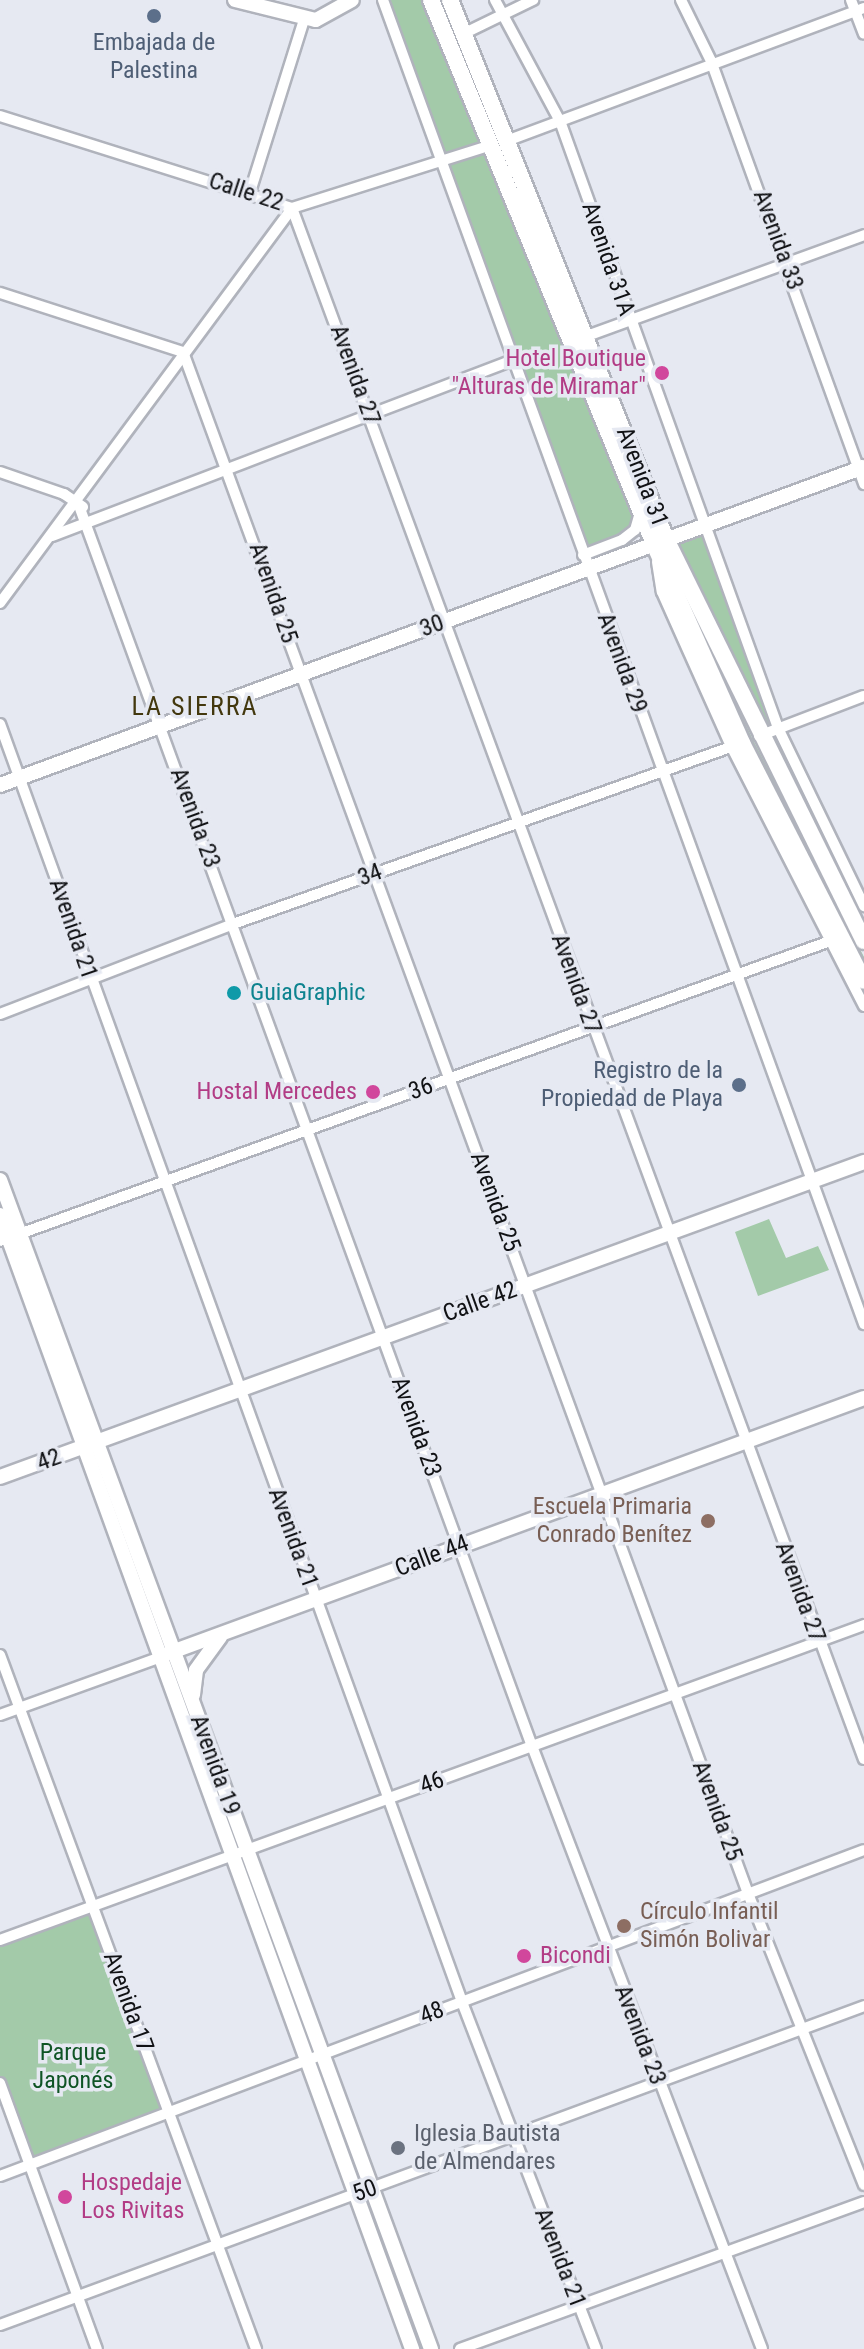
<!DOCTYPE html>
<meta charset="utf-8">
<style>
body{margin:0}
#map{position:relative;width:864px;height:2349px;overflow:hidden;background:#e6e9f2;font-family:"Roboto Condensed",sans-serif}
div>[style]{position:absolute}
[style*='--x']{left:calc(var(--x)*1px);top:calc(var(--y)*1px);width:calc(var(--w)*1px);rotate:calc(var(--a)*1deg)}
.green>*{inset:0;background:#a3caa9}
.roads{filter:drop-shadow(2px 0 #b0b3bc) drop-shadow(-2px 0 #b0b3bc) drop-shadow(0 2px #b0b3bc) drop-shadow(0 -2px #b0b3bc)}
.street>*{height:10px;margin:-5px;padding:0 5px;transform-origin:5px;border-radius:5px;background:#fff}
.secondary>*{height:14px;margin:-7px;padding:0 7px;transform-origin:7px;border-radius:7px;background:#fff}
.primary>*{height:16px;margin:-8px;padding:0 8px;transform-origin:8px;border-radius:8px;background:#fff}
.dots>*{width:22px;height:22px;translate:-50% -50%;box-sizing:border-box;border:4px solid #e6e9f2;border-radius:50%}
span{translate:-50% -50%;white-space:nowrap;text-align:center;line-height:1.15;-webkit-text-stroke:7px #e6e9f2;paint-order:stroke}
.service-label{font-size:24px;color:#4e5e75}
.right{translate:-100% -50%;text-align:right}
.street-label{font-size:24px;color:#111215}
.hotel-label{font-size:24px;color:#b23c85}
.left{translate:0 -50%;text-align:left}
.culture-label{font-size:24px;color:#0d838f}
.education-label{font-size:24px;color:#785e54}
.park-label{font-size:24px;color:#0f5425}
.worship-label{font-size:24px;color:#5b616d}
.neighbourhood-label{font-size:26px;color:#43380e;letter-spacing:2px}
</style>
<div id="map">
<div class="green">
<div style="clip-path:polygon(383px 0,431px 0,641px 511px,626px 529px,583px 555px)"></div>
<div style="clip-path:polygon(708px 524px,777px 725px,759px 736px,666px 539px)"></div>
<div style="clip-path:polygon(663px 548px,752px 738px,864px 957px,864px 966px,749px 740px)"></div>
<div style="clip-path:polygon(769px 1219px,786px 1258px,818px 1246px,829px 1270px,758px 1296px,735px 1232px)"></div>
<div style="clip-path:polygon(93px 1906px,169px 2112px,30px 2164px,0 2083px,0 1940px)"></div>
<div style="clip-path:polygon(366px 2195px,423px 2349px,363px 2197px)"></div>
</div>
<div class="roads">
<div class="street">
<div style="--x:383;--y:0;--w:1409;--a:70.03"></div>
<div style="--x:495;--y:0;--w:137;--a:61.8"></div>
<div style="--x:560;--y:121;--w:645;--a:70.24"></div>
<div style="--x:778;--y:728;--w:198;--a:64.2"></div>
<div style="--x:681;--y:0;--w:68;--a:63.8"></div>
<div style="--x:711;--y:61;--w:450;--a:70.1"></div>
<div style="--x:851;--y:0;--w:36;--a:69"></div>
<div style="--x:465;--y:33;--w:76;--a:-25.9"></div>
<div style="--x:0;--y:116;--w:306;--a:17.5"></div>
<div style="--x:292;--y:208;--w:210;--a:-17.5"></div>
<div style="--x:509;--y:140;--w:379;--a:-20.4"></div>
<div style="--x:250;--y:192;--w:180;--a:-72.6"></div>
<div style="--x:292;--y:208;--w:1653;--a:69.76"></div>
<div style="--x:0;--y:293;--w:192;--a:17.9"></div>
<div style="--x:183;--y:352;--w:1644;--a:69.87"></div>
<div style="--x:749;--y:1896;--w:311;--a:68.3"></div>
<div style="--x:587;--y:336;--w:295;--a:-20"></div>
<div style="--x:0;--y:472;--w:68;--a:19"></div>
<div style="--x:64;--y:494;--w:23;--a:34"></div>
<div style="--x:78;--y:503;--w:1323;--a:69.94"></div>
<div style="--x:532;--y:1746;--w:645;--a:69.12"></div>
<div style="--x:52;--y:536;--w:494;--a:-20.9"></div>
<div style="--x:583;--y:555;--w:42;--a:-21"></div>
<div style="--x:622;--y:540;--w:16;--a:-38"></div>
<div style="--x:635;--y:530;--w:18;--a:-74"></div>
<div style="--x:657;--y:562;--w:30;--a:81"></div>
<div style="--x:662;--y:592;--w:169;--a:65.9"></div>
<div style="--x:731;--y:746;--w:292;--a:62.9"></div>
<div style="--x:0;--y:603;--w:491;--a:-53.5"></div>
<div style="--x:0;--y:724;--w:1359;--a:70.12"></div>
<div style="--x:462;--y:2002;--w:372;--a:68.9"></div>
<div style="--x:759;--y:736;--w:112;--a:-20.9"></div>
<div style="--x:0;--y:1014;--w:250;--a:-21.1"></div>
<div style="--x:233;--y:924;--w:540;--a:-19.58"></div>
<div style="--x:0;--y:1241;--w:894;--a:-19.87"></div>
<div style="--x:0;--y:1655;--w:740;--a:69.75"></div>
<div style="--x:0;--y:1715;--w:171;--a:-19.8"></div>
<div style="--x:0;--y:1940;--w:920;--a:-20.03"></div>
<div style="--x:0;--y:2083;--w:283;--a:70"></div>
<div style="--x:0;--y:2176;--w:923;--a:-20.67"></div>
<div style="--x:0;--y:2325;--w:921;--a:-20.26"></div>
<div style="--x:460;--y:2349;--w:430;--a:-20"></div>
</div>
<div class="secondary">
<div style="--x:235;--y:0;--w:83;--a:13.9"></div>
<div style="--x:316;--y:20;--w:41;--a:-29.1"></div>
<div style="--x:0;--y:785;--w:921;--a:-20.21"></div>
<div style="--x:0;--y:1180;--w:1246;--a:69.76"></div>
<div style="--x:0;--y:1215;--w:1207;--a:70.03"></div>
<div style="--x:0;--y:1477;--w:920;--a:-20.03"></div>
<div style="--x:169;--y:1653;--w:740;--a:-20.15"></div>
<div style="--x:193;--y:1695;--w:25;--a:-83"></div>
<div style="--x:196;--y:1670;--w:41;--a:-54"></div>
</div>
<div class="primary">
<div style="--x:431;--y:0;--w:588;--a:67.71"></div>
<div style="--x:654;--y:544;--w:218;--a:66.1"></div>
<div style="--x:742;--y:743;--w:267;--a:62.9"></div>
<div style="--x:450;--y:0;--w:581;--a:68.16"></div>
<div style="--x:666;--y:539;--w:448;--a:63.8"></div>
</div>
</div>
<div class="dots">
<div style="left:154px;top:16px;background:#5c6f8a"></div>
<div style="left:662px;top:373px;background:#d1479c"></div>
<div style="left:234px;top:993px;background:#0f9aa8"></div>
<div style="left:739px;top:1085px;background:#5c6f8a"></div>
<div style="left:373px;top:1092px;background:#d1479c"></div>
<div style="left:708px;top:1521px;background:#8d6e63"></div>
<div style="left:624px;top:1926px;background:#8d6e63"></div>
<div style="left:524px;top:1956px;background:#d1479c"></div>
<div style="left:398px;top:2148px;background:#6b7280"></div>
<div style="left:65px;top:2197px;background:#d1479c"></div>
</div>
<div class="service-label">
<span style="left:154px;top:57px">Embajada de<br>Palestina</span>
<span class="right" style="left:723px;top:1085px">Registro de la<br>Propiedad de Playa</span>
</div>
<div class="street-label">
<span style="left:246px;top:192px;rotate:18deg">Calle 22</span>
<span style="left:778px;top:240px;rotate:70deg">Avenida 33</span>
<span style="left:608px;top:259px;rotate:71deg">Avenida 31A</span>
<span style="left:355px;top:375px;rotate:70deg">Avenida 27</span>
<span style="left:642px;top:477px;rotate:69deg">Avenida 31</span>
<span style="left:273px;top:593px;rotate:71deg">Avenida 25</span>
<span style="left:432px;top:626px;rotate:-20deg">30</span>
<span style="left:622px;top:663px;rotate:70deg">Avenida 29</span>
<span style="left:195px;top:818px;rotate:70deg">Avenida 23</span>
<span style="left:370px;top:875px;rotate:-20deg">34</span>
<span style="left:73px;top:929px;rotate:71deg">Avenida 21</span>
<span style="left:576px;top:984px;rotate:70deg">Avenida 27</span>
<span style="left:421px;top:1089px;rotate:-20deg">36</span>
<span style="left:495px;top:1202px;rotate:70deg">Avenida 25</span>
<span style="left:480px;top:1302px;rotate:-20deg">Calle 42</span>
<span style="left:416px;top:1427px;rotate:70deg">Avenida 23</span>
<span style="left:49px;top:1460px;rotate:-20deg">42</span>
<span style="left:293px;top:1538px;rotate:70deg">Avenida 21</span>
<span style="left:432px;top:1556px;rotate:-21deg">Calle 44</span>
<span style="left:800px;top:1592px;rotate:70deg">Avenida 27</span>
<span style="left:215px;top:1765px;rotate:70deg">Avenida 19</span>
<span style="left:432px;top:1783px;rotate:-20deg">46</span>
<span style="left:717px;top:1811px;rotate:70deg">Avenida 25</span>
<span style="left:128px;top:2002px;rotate:70deg">Avenida 17</span>
<span style="left:432px;top:2013px;rotate:-21deg">48</span>
<span style="left:640px;top:2035px;rotate:69deg">Avenida 23</span>
<span style="left:365px;top:2191px;rotate:-20deg">50</span>
<span style="left:560px;top:2258px;rotate:69deg">Avenida 21</span>
</div>
<div class="hotel-label">
<span class="right" style="left:646px;top:373px">Hotel Boutique<br>"Alturas de Miramar"</span>
<span class="right" style="left:357px;top:1092px">Hostal Mercedes</span>
<span class="left" style="left:540px;top:1956px">Bicondi</span>
<span class="left" style="left:81px;top:2197px">Hospedaje<br>Los Rivitas</span>
</div>
<div class="culture-label">
<span class="left" style="left:250px;top:993px">GuiaGraphic</span>
</div>
<div class="education-label">
<span class="right" style="left:692px;top:1521px">Escuela Primaria<br>Conrado Benítez</span>
<span class="left" style="left:640px;top:1926px">Círculo Infantil<br>Simón Bolivar</span>
</div>
<div class="park-label">
<span style="left:73px;top:2067px">Parque<br>Japonés</span>
</div>
<div class="worship-label">
<span class="left" style="left:414px;top:2148px">Iglesia Bautista<br>de Almendares</span>
</div>
<div class="neighbourhood-label">
<span style="left:195px;top:707px">LA SIERRA</span>
</div>
</div>
